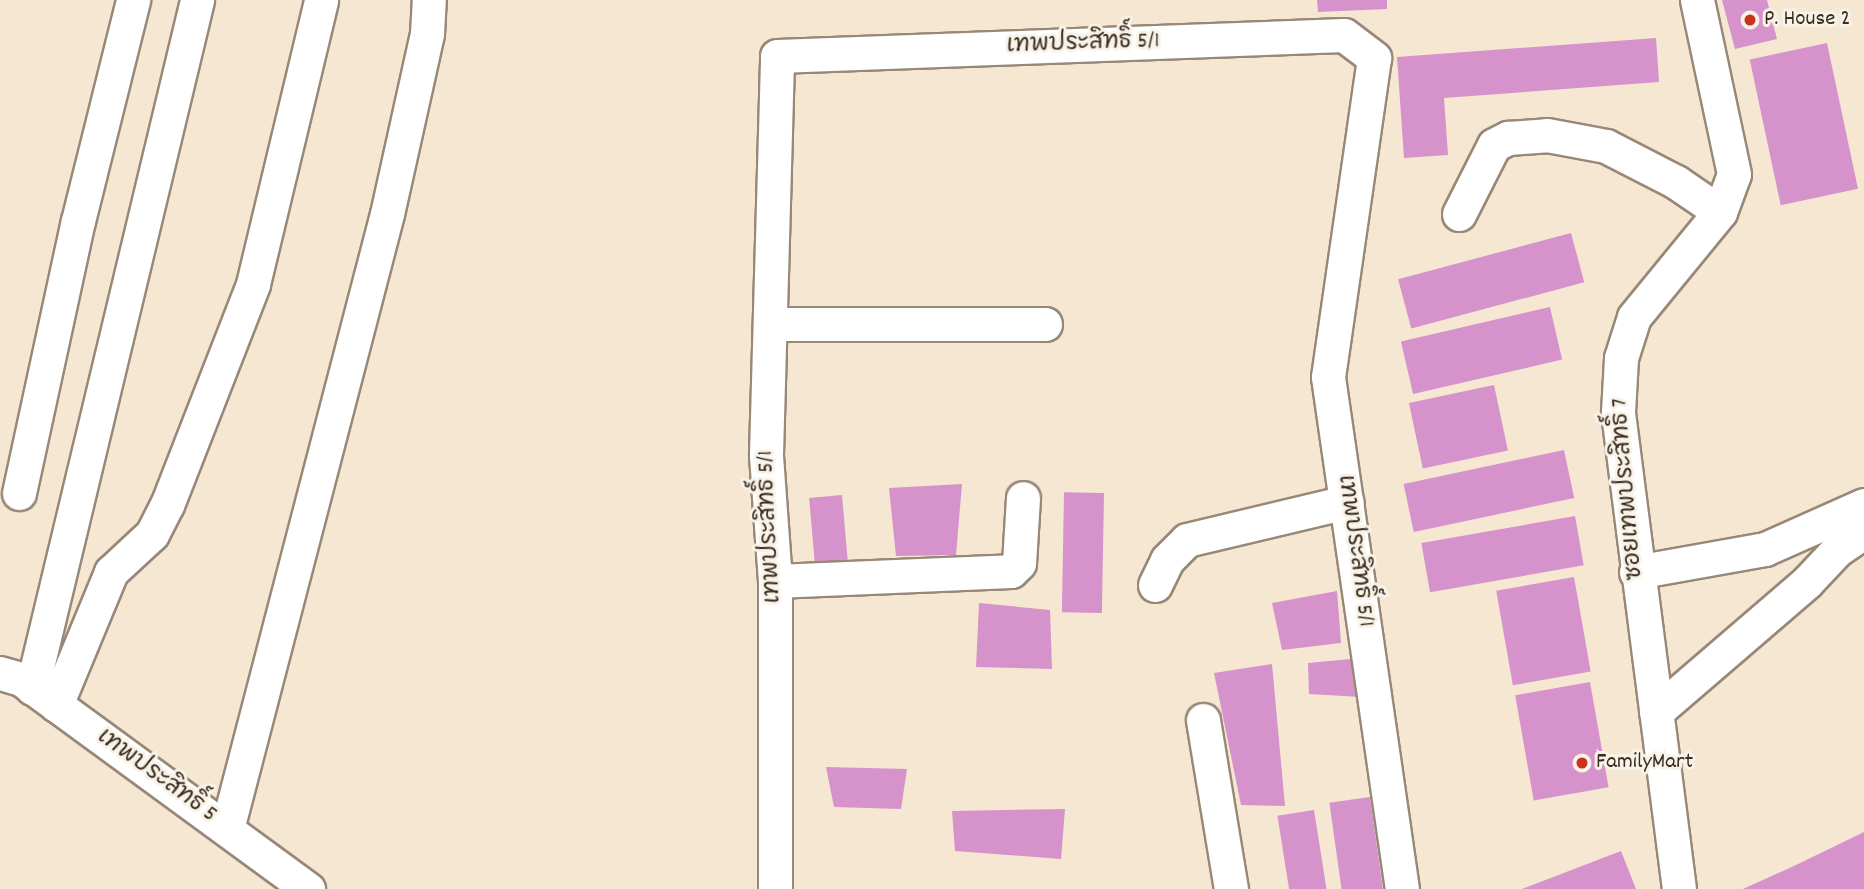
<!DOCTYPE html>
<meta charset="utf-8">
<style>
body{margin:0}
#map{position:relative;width:1864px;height:889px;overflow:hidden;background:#f5e7d2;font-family:Dekko,"Playpen Sans Thai",sans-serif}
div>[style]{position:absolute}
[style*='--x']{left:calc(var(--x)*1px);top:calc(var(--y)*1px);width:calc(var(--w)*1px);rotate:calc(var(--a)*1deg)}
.building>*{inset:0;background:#d692ca;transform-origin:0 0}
.roads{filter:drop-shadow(2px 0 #988878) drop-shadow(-2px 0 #988878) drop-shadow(0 2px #988878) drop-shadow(0 -2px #988878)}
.minor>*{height:33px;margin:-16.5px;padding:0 16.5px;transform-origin:16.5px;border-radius:16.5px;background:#fff}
.dots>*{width:19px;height:19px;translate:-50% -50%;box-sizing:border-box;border:4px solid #f7f3e8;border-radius:50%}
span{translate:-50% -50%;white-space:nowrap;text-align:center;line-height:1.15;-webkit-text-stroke:6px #f7f3e8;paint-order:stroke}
.poi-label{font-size:23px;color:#3b2a1e}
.left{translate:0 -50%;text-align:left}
.street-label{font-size:23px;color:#3b2a1e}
</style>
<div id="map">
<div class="building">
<div style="clip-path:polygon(1317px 0,1387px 0,1387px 9px,1318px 12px)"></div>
<div style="clip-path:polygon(1722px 0,1767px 0,1777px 39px,1735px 49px)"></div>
<div style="clip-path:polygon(1656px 38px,1659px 82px,1444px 98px,1448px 155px,1404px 158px,1397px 57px)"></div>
<div style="left:1827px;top:43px;width:149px;height:79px;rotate:78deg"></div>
<div style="left:1571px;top:233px;width:51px;height:179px;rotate:75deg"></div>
<div style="left:1550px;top:307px;width:54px;height:153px;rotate:77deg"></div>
<div style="left:1494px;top:385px;width:67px;height:87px;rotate:78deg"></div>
<div style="left:1564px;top:450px;width:49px;height:164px;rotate:78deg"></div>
<div style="clip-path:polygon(962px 484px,956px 555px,896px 556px,889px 488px)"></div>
<div style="left:1104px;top:493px;width:120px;height:40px;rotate:91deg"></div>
<div style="left:842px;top:495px;width:70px;height:33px;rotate:85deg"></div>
<div style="left:1575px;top:516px;width:50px;height:156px;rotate:80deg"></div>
<div style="left:1574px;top:577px;width:96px;height:79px;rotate:80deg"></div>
<div style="clip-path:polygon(1337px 591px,1341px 643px,1282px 650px,1272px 603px)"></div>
<div style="clip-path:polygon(979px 603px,1050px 610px,1052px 669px,976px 667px)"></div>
<div style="clip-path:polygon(1351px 659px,1361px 697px,1309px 694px,1308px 663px)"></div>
<div style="clip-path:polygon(1272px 664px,1285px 806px,1241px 805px,1214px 673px)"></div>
<div style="left:1590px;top:682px;width:107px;height:76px;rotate:80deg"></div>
<div style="clip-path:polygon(826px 767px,907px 769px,901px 809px,834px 807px)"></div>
<div style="left:1370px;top:797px;width:93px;height:41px;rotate:82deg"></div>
<div style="clip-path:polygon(1065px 809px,1061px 859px,955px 851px,952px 811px)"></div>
<div style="left:1314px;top:810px;width:80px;height:37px;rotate:81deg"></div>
<div style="clip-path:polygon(1864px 832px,1864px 889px,1743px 889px,1796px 865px)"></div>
<div style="clip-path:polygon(1621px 851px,1636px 889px,1522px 889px)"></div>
</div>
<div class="roads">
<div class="minor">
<div style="--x:1459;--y:214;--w:77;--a:-63.1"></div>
<div style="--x:1494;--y:145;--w:16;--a:-27"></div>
<div style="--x:1508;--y:138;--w:39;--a:-4"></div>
<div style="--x:1547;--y:135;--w:60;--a:10.6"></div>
<div style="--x:1606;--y:146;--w:79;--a:27.2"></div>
<div style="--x:1676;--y:182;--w:53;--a:34.3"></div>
<div style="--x:770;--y:324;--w:275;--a:0"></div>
<div style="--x:19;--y:493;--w:278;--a:-77.8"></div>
<div style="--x:78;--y:221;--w:228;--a:-76"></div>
<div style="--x:1636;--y:572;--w:131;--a:-10.1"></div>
<div style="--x:1765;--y:549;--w:108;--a:-24"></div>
<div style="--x:775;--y:581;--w:236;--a:-2.4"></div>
<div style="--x:1011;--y:571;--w:11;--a:-45"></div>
<div style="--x:1019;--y:563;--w:65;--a:-86.5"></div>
<div style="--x:1155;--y:585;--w:28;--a:-64"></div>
<div style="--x:1167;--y:560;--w:28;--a:-45"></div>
<div style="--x:1187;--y:540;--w:164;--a:-13.4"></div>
<div style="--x:0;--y:673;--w:22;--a:16"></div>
<div style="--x:21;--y:679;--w:356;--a:36.2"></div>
<div style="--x:32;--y:688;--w:708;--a:-76.51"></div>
<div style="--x:56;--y:705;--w:144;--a:-67.5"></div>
<div style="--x:111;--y:572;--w:56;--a:-42.8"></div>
<div style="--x:152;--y:534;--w:33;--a:-63"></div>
<div style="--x:167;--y:505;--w:237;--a:-68.7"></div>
<div style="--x:253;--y:284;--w:292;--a:-76.5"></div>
<div style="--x:1656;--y:712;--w:199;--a:-40.7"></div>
<div style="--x:1807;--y:582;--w:44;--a:-46.8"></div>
<div style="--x:1837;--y:550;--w:32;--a:-34"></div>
<div style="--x:1203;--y:720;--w:171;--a:80.6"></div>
<div style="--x:227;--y:829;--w:635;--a:-75.42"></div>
<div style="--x:387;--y:214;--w:184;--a:-77.5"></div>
<div style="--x:427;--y:34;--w:34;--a:-87"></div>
<div style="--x:775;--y:889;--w:308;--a:-90"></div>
<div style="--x:775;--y:581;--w:127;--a:-94.1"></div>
<div style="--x:766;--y:454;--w:398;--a:-88.4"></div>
<div style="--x:777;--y:56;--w:567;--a:-2.12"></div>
<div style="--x:1344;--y:35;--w:38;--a:37"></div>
<div style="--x:1374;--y:58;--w:322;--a:98.2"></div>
<div style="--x:1328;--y:377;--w:517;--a:81.78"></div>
<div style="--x:1679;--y:889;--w:481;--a:-97.3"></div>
<div style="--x:1618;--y:412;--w:54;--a:-86.8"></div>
<div style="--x:1621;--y:358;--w:43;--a:-72.4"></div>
<div style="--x:1634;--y:317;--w:136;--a:-50.7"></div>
<div style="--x:1720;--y:212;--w:40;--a:-69.8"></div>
<div style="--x:1734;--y:174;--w:178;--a:-102"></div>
</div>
</div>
<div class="dots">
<div style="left:1750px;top:20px;background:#c8321e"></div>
<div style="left:1582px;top:763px;background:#c8321e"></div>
</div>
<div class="poi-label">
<span class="left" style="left:1764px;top:20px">P. House 2</span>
<span class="left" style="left:1596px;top:763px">FamilyMart</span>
</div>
<div class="street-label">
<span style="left:1083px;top:45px;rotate:-2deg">เทพประสิทธิ์ 5/1</span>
<span style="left:1629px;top:489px;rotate:-95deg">ซอยเทพประสิทธิ์ 7</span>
<span style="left:771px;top:527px;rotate:-93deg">เทพประสิทธิ์ 5/1</span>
<span style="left:1354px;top:551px;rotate:82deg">เทพประสิทธิ์ 5/1</span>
<span style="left:156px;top:777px;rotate:36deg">เทพประสิทธิ์ 5</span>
</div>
</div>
